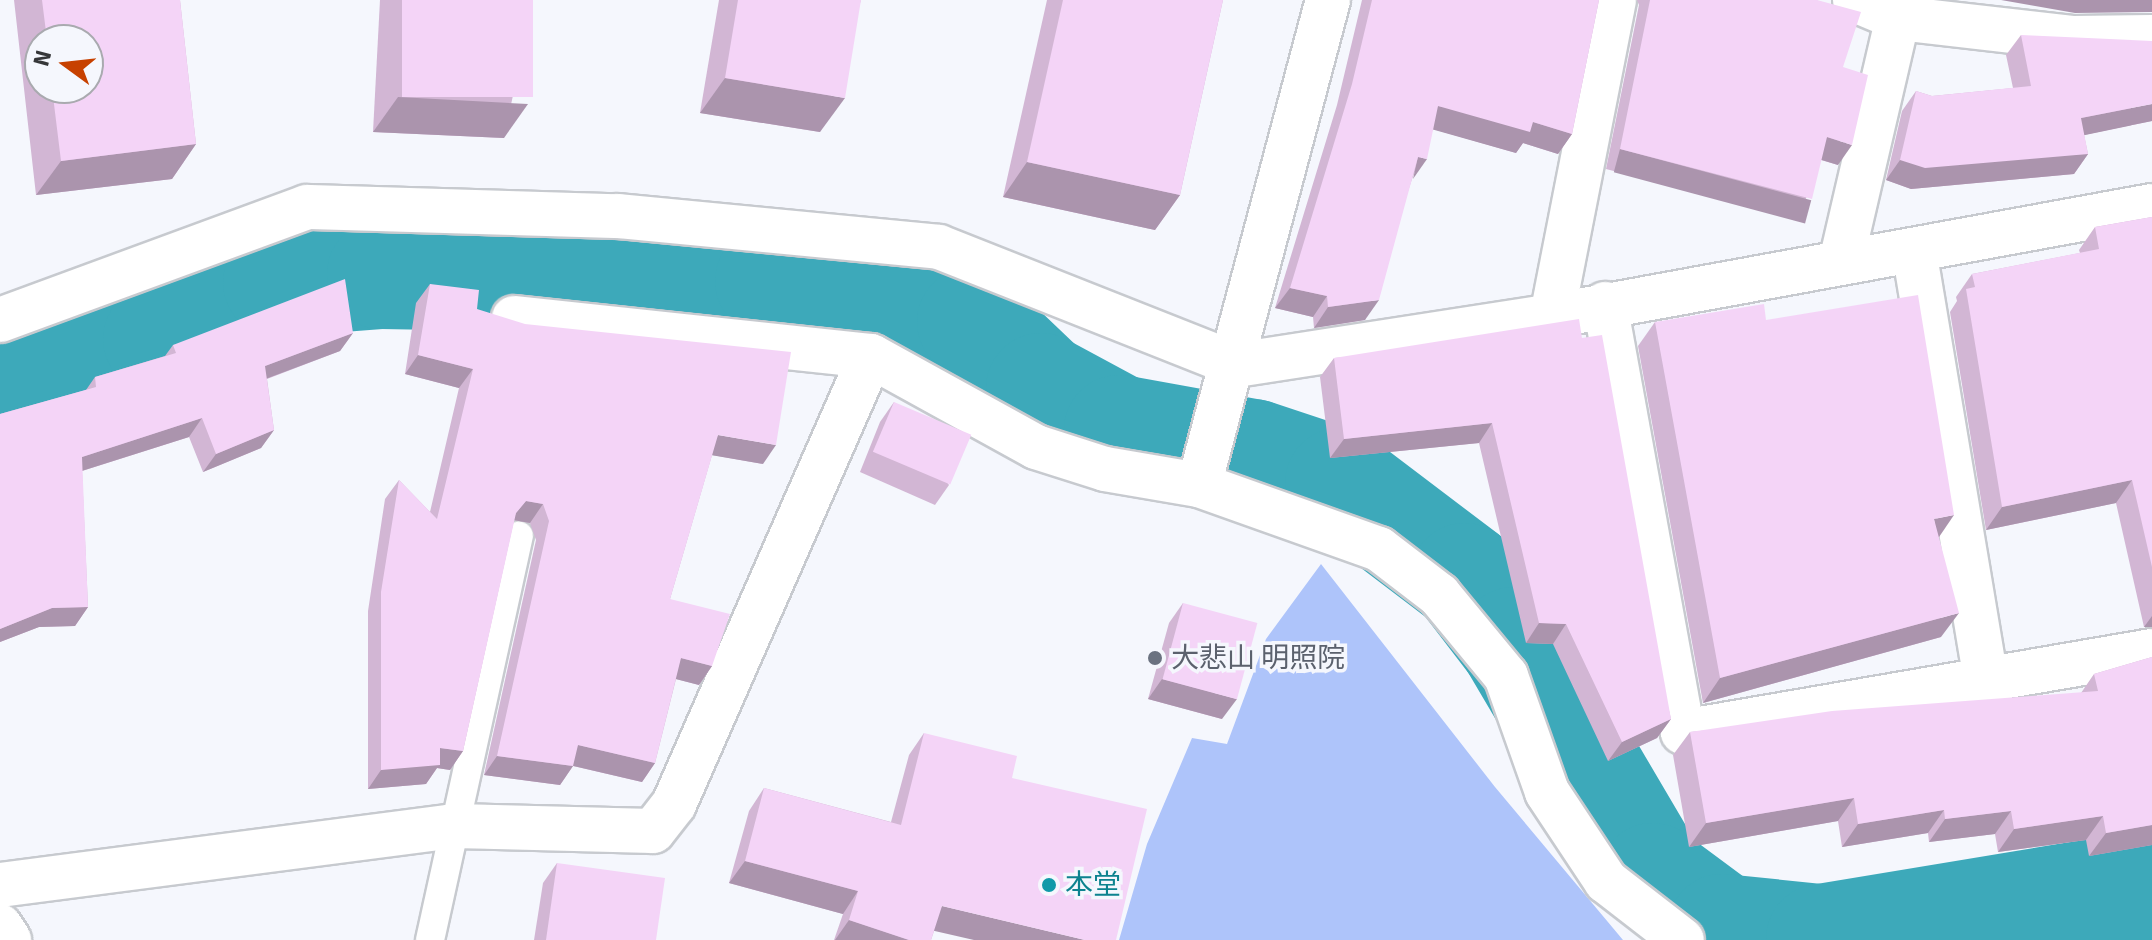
<!DOCTYPE html>
<meta charset="utf-8">
<style>
body{margin:0}
#map{position:relative;width:2152px;height:940px;overflow:hidden;background:#f5f7fd;font-family:Signika,"Noto Sans JP",sans-serif}
div>[style]{position:absolute}
[style*='--x']{left:calc(var(--x)*1px);top:calc(var(--y)*1px);width:calc(var(--w)*1px);rotate:calc(var(--a)*1deg)}
.green>*{inset:0;background:#aec4fa}
.river>*{height:110px;margin:-55px;padding:0 55px;transform-origin:55px;border-radius:55px;background:#3da9ba}
.roads{filter:drop-shadow(2px 0 #c7cacf) drop-shadow(-2px 0 #c7cacf) drop-shadow(0 2px #c7cacf) drop-shadow(0 -2px #c7cacf)}
.service>*{height:28px;margin:-14px;padding:0 14px;transform-origin:14px;border-radius:14px;background:#fff}
.minor>*{height:44px;margin:-22px;padding:0 22px;transform-origin:22px;border-radius:22px;background:#fff}
.secondary>*{height:44px;margin:-22px;padding:0 22px;transform-origin:22px;border-radius:22px;background:#fff}
.wall>*{inset:0;background:#d2b6d4}
.shaded-wall>*{inset:0;background:#ab94ad;transform-origin:0 0}
.building>*{inset:0;background:#f4d4f7;transform-origin:0 0}
.dots>*{width:22px;height:22px;translate:-50% -50%;box-sizing:border-box;border:4px solid #f5f7fd;border-radius:50%}
span{translate:-50% -50%;white-space:nowrap;text-align:center;line-height:1.15;-webkit-text-stroke:7px #f5f7fd;paint-order:stroke}
.worship-label{font-size:28px;color:#5b616d}
.left{translate:0 -50%;text-align:left}
.culture-label{font-size:28px;color:#0d838f}
.north{position:absolute;left:24px;top:24px;width:80px;height:80px;box-sizing:border-box;background:#f5f7fd;border:2px solid #a9aaaf;border-radius:50%;rotate:285deg;font-size:22px;font-weight:700;line-height:32px;text-align:center;color:#363739}
.north::after{content:'';display:block;margin:auto;width:28px;height:36px;background:#c74100;clip-path:polygon(50% 0,100% 100%,50% 72%,0 100%)}
</style>
<div id="map">
<div class="green">
<div style="clip-path:polygon(1321px 564px,1495px 787px,1623px 940px,1119px 940px,1147px 844px,1192px 738px,1227px 744px,1266px 639px)"></div>
</div>
<div class="river">
<div style="--x:0;--y:393;--w:167;--a:-18.9"></div>
<div style="--x:158;--y:339;--w:133;--a:-25.4"></div>
<div style="--x:278;--y:282;--w:104;--a:-4.4"></div>
<div style="--x:382;--y:274;--w:388;--a:1"></div>
<div style="--x:770;--y:281;--w:206;--a:11.5"></div>
<div style="--x:972;--y:322;--w:95;--a:43.7"></div>
<div style="--x:1041;--y:388;--w:89;--a:28.3"></div>
<div style="--x:1119;--y:430;--w:136;--a:10.2"></div>
<div style="--x:1253;--y:454;--w:92;--a:18.4"></div>
<div style="--x:1340;--y:483;--w:157;--a:37.2"></div>
<div style="--x:1465;--y:578;--w:81;--a:52.6"></div>
<div style="--x:1514;--y:642;--w:274;--a:59.5"></div>
<div style="--x:1653;--y:878;--w:86;--a:36.5"></div>
<div style="--x:1722;--y:929;--w:100;--a:5.8"></div>
<div style="--x:1821;--y:939;--w:336;--a:-9.4"></div>
</div>
<div class="roads">
<div class="service">
<div style="--x:430;--y:940;--w:414;--a:-77.6"></div>
</div>
<div class="minor">
<div style="--x:1855;--y:0;--w:47;--a:22.7"></div>
<div style="--x:1898;--y:18;--w:177;--a:6.5"></div>
<div style="--x:2074;--y:38;--w:78;--a:-0.7"></div>
<div style="--x:1914;--y:250;--w:436;--a:80.5"></div>
<div style="--x:1841;--y:262;--w:251;--a:-76.9"></div>
<div style="--x:1605;--y:304;--w:435;--a:79.7"></div>
<div style="--x:1683;--y:732;--w:476;--a:-9.8"></div>
<div style="--x:1552;--y:316;--w:322;--a:-78.9"></div>
<div style="--x:514;--y:318;--w:359;--a:6.1"></div>
<div style="--x:871;--y:356;--w:188;--a:28.9"></div>
<div style="--x:1036;--y:447;--w:72;--a:17.7"></div>
<div style="--x:1105;--y:469;--w:95;--a:9.7"></div>
<div style="--x:1199;--y:485;--w:191;--a:19.6"></div>
<div style="--x:1379;--y:549;--w:76;--a:37.5"></div>
<div style="--x:1439;--y:595;--w:105;--a:50.4"></div>
<div style="--x:1506;--y:676;--w:123;--a:70.5"></div>
<div style="--x:1547;--y:792;--w:107;--a:56.5"></div>
<div style="--x:1606;--y:881;--w:96;--a:37.8"></div>
<div style="--x:0;--y:320;--w:327;--a:-20.2"></div>
<div style="--x:307;--y:207;--w:311;--a:1.7"></div>
<div style="--x:618;--y:216;--w:322;--a:5.5"></div>
<div style="--x:939;--y:247;--w:321;--a:21.6"></div>
<div style="--x:1237;--y:365;--w:319;--a:-8.8"></div>
<div style="--x:1552;--y:316;--w:610;--a:-10.39"></div>
<div style="--x:1199;--y:485;--w:502;--a:-75.11"></div>
<div style="--x:0;--y:885;--w:456;--a:-7.4"></div>
<div style="--x:452;--y:826;--w:201;--a:1.4"></div>
<div style="--x:653;--y:831;--w:34;--a:-52"></div>
<div style="--x:674;--y:804;--w:489;--a:-66.3"></div>
</div>
<div class="secondary">
<div style="--x:0;--y:926;--w:17;--a:57"></div>
</div>
</div>
<div class="wall">
<div style="clip-path:polygon(evenodd,14px 0,180px 0,196px 144px,172px 179px,36px 195px,14px 0,40px 40px,88px 40px,88px 88px,40px 88px,40px 40px)"></div>
<div style="clip-path:polygon(380px 0,533px 0,504px 138px,373px 132px)"></div>
<div style="clip-path:polygon(719px 0,861px 0,820px 132px,700px 113px)"></div>
<div style="clip-path:polygon(1047px 0,1223px 0,1180px 195px,1155px 230px,1003px 197px)"></div>
<div style="clip-path:polygon(1362px 0,1599px 0,1572px 134px,1558px 154px,1523px 143px,1516px 153px,1433px 129px,1412px 179px,1365px 320px,1314px 328px,1313px 317px,1275px 308px,1337px 105px)"></div>
<div style="clip-path:polygon(1637px 0,1817px 0,1843px 67px,1838px 165px,1821px 160px,1798px 219px,1606px 169px,1639px 5px)"></div>
<div style="clip-path:polygon(2021px 35px,2152px 121px,2084px 135px,2088px 154px,2074px 174px,1911px 189px,1886px 180px,1902px 111px,1916px 91px,1932px 96px,2013px 88px,2006px 55px)"></div>
<div style="clip-path:polygon(2152px 217px,2152px 627px,2144px 627px,2116px 503px,1986px 530px,1950px 312px,1957px 301px,1956px 297px,1972px 274px,2080px 253px,2079px 250px,2095px 227px)"></div>
<div style="clip-path:polygon(430px 284px,763px 464px,712px 455px,670px 599px,712px 666px,699px 685px,676px 679px,655px 763px,642px 782px,573px 766px,560px 785px,484px 775px,536px 540px,530px 523px,514px 520px,463px 751px,450px 770px,437px 768px,426px 784px,368px 789px,368px 611px,385px 499px,399px 480px,430px 512px,459px 388px,405px 374px,416px 303px)"></div>
<div style="clip-path:polygon(1766px 320px,1939px 538px,1941px 637px,1703px 703px,1638px 346px,1655px 322px)"></div>
<div style="clip-path:polygon(353px 333px,340px 351px,267px 379px,274px 430px,261px 448px,203px 472px,189px 437px,82px 471px,88px 607px,75px 626px,39px 627px,0 642px,0 414px,86px 390px,95px 377px,165px 356px,173px 345px)"></div>
<div style="clip-path:polygon(1582px 338px,1671px 719px,1657px 738px,1608px 761px,1553px 644px,1526px 643px,1479px 443px,1330px 458px,1320px 377px,1334px 358px)"></div>
<div style="clip-path:polygon(894px 402px,949px 485px,935px 505px,860px 472px,880px 422px)"></div>
<div style="clip-path:polygon(1183px 603px,1222px 719px,1148px 699px,1169px 623px)"></div>
<div style="clip-path:polygon(2152px 657px,2152px 845px,2089px 856px,2086px 840px,1998px 852px,1995px 834px,1929px 842px,1928px 833px,1842px 847px,1838px 821px,1689px 847px,1673px 755px,1690px 732px,2081px 693px,2094px 674px)"></div>
<div style="clip-path:polygon(924px 733px,934px 931px,931px 940px,834px 940px,843px 914px,729px 883px,749px 811px,764px 788px,891px 822px,909px 755px)"></div>
<div style="clip-path:polygon(557px 863px,656px 940px,534px 940px,543px 883px)"></div>
</div>
<div class="shaded-wall">
<div style="clip-path:polygon(2001px 0,2152px 0,2152px 12px,2075px 13px)"></div>
<div style="clip-path:polygon(725px 78px,845px 98px,820px 132px,700px 113px)"></div>
<div style="clip-path:polygon(398px 97px,528px 104px,504px 138px,373px 132px)"></div>
<div style="clip-path:polygon(2152px 104px,2152px 121px,2066px 139px,2081px 118px)"></div>
<div style="clip-path:polygon(1438px 106px,1533px 122px,1572px 134px,1558px 154px,1523px 143px,1516px 153px,1424px 127px)"></div>
<div style="clip-path:polygon(1827px 137px,1852px 145px,1838px 165px,1812px 157px)"></div>
<div style="clip-path:polygon(196px 144px,172px 179px,36px 195px,61px 161px)"></div>
<div style="left:1620px;top:149px;width:198px;height:24px;rotate:15deg"></div>
<div style="clip-path:polygon(2088px 154px,2074px 174px,1911px 189px,1886px 180px,1900px 160px)"></div>
<div style="clip-path:polygon(1418px 157px,1427px 159px,1413px 179px)"></div>
<div style="clip-path:polygon(1027px 162px,1180px 195px,1155px 230px,1003px 197px)"></div>
<div style="clip-path:polygon(1290px 288px,1327px 296px,1313px 317px,1275px 308px)"></div>
<div style="clip-path:polygon(1379px 300px,1365px 320px,1314px 328px,1328px 307px)"></div>
<div style="clip-path:polygon(353px 333px,340px 351px,252px 384px,265px 366px)"></div>
<div style="clip-path:polygon(418px 355px,473px 369px,459px 388px,405px 374px)"></div>
<div style="clip-path:polygon(202px 418px,189px 437px,69px 475px,82px 457px)"></div>
<div style="clip-path:polygon(1492px 423px,1479px 443px,1330px 458px,1344px 439px)"></div>
<div style="clip-path:polygon(274px 430px,261px 448px,203px 472px,216px 454px)"></div>
<div style="clip-path:polygon(718px 435px,776px 445px,763px 464px,705px 454px)"></div>
<div style="clip-path:polygon(2132px 480px,2116px 503px,1986px 530px,2002px 507px)"></div>
<div style="clip-path:polygon(526px 501px,543px 504px,530px 523px,513px 520px,516px 513px)"></div>
<div style="clip-path:polygon(1954px 515px,1937px 540px,1934px 519px)"></div>
<div style="clip-path:polygon(88px 607px,75px 626px,39px 627px,0 642px,0 629px,52px 608px)"></div>
<div style="clip-path:polygon(1959px 613px,1941px 637px,1703px 703px,1720px 678px)"></div>
<div style="clip-path:polygon(2152px 616px,2152px 627px,2144px 627px)"></div>
<div style="clip-path:polygon(1539px 623px,1566px 624px,1553px 644px,1526px 643px)"></div>
<div style="clip-path:polygon(681px 658px,712px 666px,699px 685px,668px 677px)"></div>
<div style="clip-path:polygon(1162px 679px,1237px 699px,1222px 719px,1148px 699px)"></div>
<div style="clip-path:polygon(1671px 719px,1657px 738px,1608px 761px,1622px 742px)"></div>
<div style="clip-path:polygon(578px 745px,655px 763px,642px 782px,565px 764px)"></div>
<div style="clip-path:polygon(440px 748px,463px 751px,450px 770px,437px 768px,426px 784px,368px 789px,381px 770px)"></div>
<div style="clip-path:polygon(497px 756px,573px 766px,560px 785px,484px 775px)"></div>
<div style="clip-path:polygon(1854px 798px,1838px 821px,1689px 847px,1706px 823px)"></div>
<div style="clip-path:polygon(1944px 810px,1928px 833px,1842px 847px,1858px 824px)"></div>
<div style="clip-path:polygon(2011px 811px,1995px 834px,1929px 842px,1945px 819px)"></div>
<div style="clip-path:polygon(2103px 816px,2086px 840px,1998px 852px,2014px 829px)"></div>
<div style="clip-path:polygon(2152px 825px,2152px 845px,2089px 856px,2106px 833px)"></div>
<div style="clip-path:polygon(745px 861px,858px 891px,843px 914px,729px 883px)"></div>
<div style="clip-path:polygon(942px 906px,1085px 940px,974px 940px,926px 929px)"></div>
<div style="clip-path:polygon(849px 920px,909px 940px,835px 940px)"></div>
</div>
<div class="building">
<div style="clip-path:polygon(42px 0,180px 0,196px 144px,61px 161px,52px 88px,88px 88px,88px 40px,47px 40px)"></div>
<div style="left:402px;top:0;width:131px;height:97px"></div>
<div style="clip-path:polygon(738px 0,861px 0,845px 98px,725px 78px)"></div>
<div style="clip-path:polygon(1063px 0,1223px 0,1180px 195px,1027px 162px)"></div>
<div style="clip-path:polygon(1372px 0,1599px 0,1572px 134px,1533px 122px,1530px 132px,1438px 106px,1427px 159px,1418px 157px,1379px 300px,1328px 307px,1327px 296px,1290px 288px,1352px 84px)"></div>
<div style="clip-path:polygon(1650px 0,1817px 0,1861px 12px,1843px 67px,1868px 75px,1852px 145px,1827px 137px,1812px 199px,1620px 149px)"></div>
<div style="clip-path:polygon(2021px 35px,2152px 41px,2152px 104px,2081px 118px,2088px 154px,1925px 168px,1900px 160px,1916px 91px,1932px 96px,2031px 86px)"></div>
<div style="clip-path:polygon(2152px 217px,2152px 567px,2132px 480px,2002px 507px,1966px 289px,1975px 287px,1972px 274px,2099px 249px,2095px 227px)"></div>
<div style="clip-path:polygon(345px 279px,353px 333px,265px 366px,274px 430px,216px 454px,202px 418px,82px 457px,88px 607px,52px 608px,0 629px,0 414px,96px 387px,95px 377px,176px 353px,173px 345px)"></div>
<div style="clip-path:polygon(430px 284px,479px 290px,477px 309px,525px 324px,791px 352px,776px 445px,718px 435px,670px 599px,730px 614px,712px 666px,681px 658px,655px 763px,578px 745px,573px 766px,497px 756px,549px 521px,543px 504px,526px 501px,516px 513px,463px 751px,440px 748px,440px 765px,381px 770px,381px 592px,399px 480px,437px 519px,473px 369px,418px 355px)"></div>
<div style="clip-path:polygon(1918px 295px,1954px 515px,1934px 519px,1959px 613px,1720px 678px,1655px 322px,1764px 304px,1766px 320px)"></div>
<div style="clip-path:polygon(1579px 319px,1582px 338px,1602px 335px,1671px 719px,1622px 742px,1566px 624px,1539px 623px,1492px 423px,1344px 439px,1334px 358px)"></div>
<div style="left:894px;top:402px;width:84px;height:54px;rotate:23deg"></div>
<div style="left:1183px;top:603px;width:77px;height:79px;rotate:15deg"></div>
<div style="clip-path:polygon(2152px 657px,2152px 825px,2106px 833px,2103px 816px,2014px 829px,2011px 811px,1945px 819px,1944px 810px,1858px 824px,1854px 798px,1706px 823px,1690px 732px,1832px 711px,2098px 691px,2094px 674px)"></div>
<div style="clip-path:polygon(924px 733px,1017px 756px,1012px 778px,1147px 809px,1116px 940px,1085px 940px,942px 906px,931px 940px,909px 940px,849px 920px,858px 891px,745px 861px,764px 788px,901px 825px)"></div>
<div style="clip-path:polygon(557px 863px,665px 878px,656px 940px,546px 940px)"></div>
</div>
<div class="dots">
<div style="left:1155px;top:658px;background:#6b7280"></div>
<div style="left:1049px;top:885px;background:#0f9aa8"></div>
</div>
<div class="worship-label">
<span class="left" style="left:1171px;top:658px">大悲山 明照院</span>
</div>
<div class="culture-label">
<span class="left" style="left:1065px;top:885px">本堂</span>
</div>
<div class="north">N</div>
</div>
